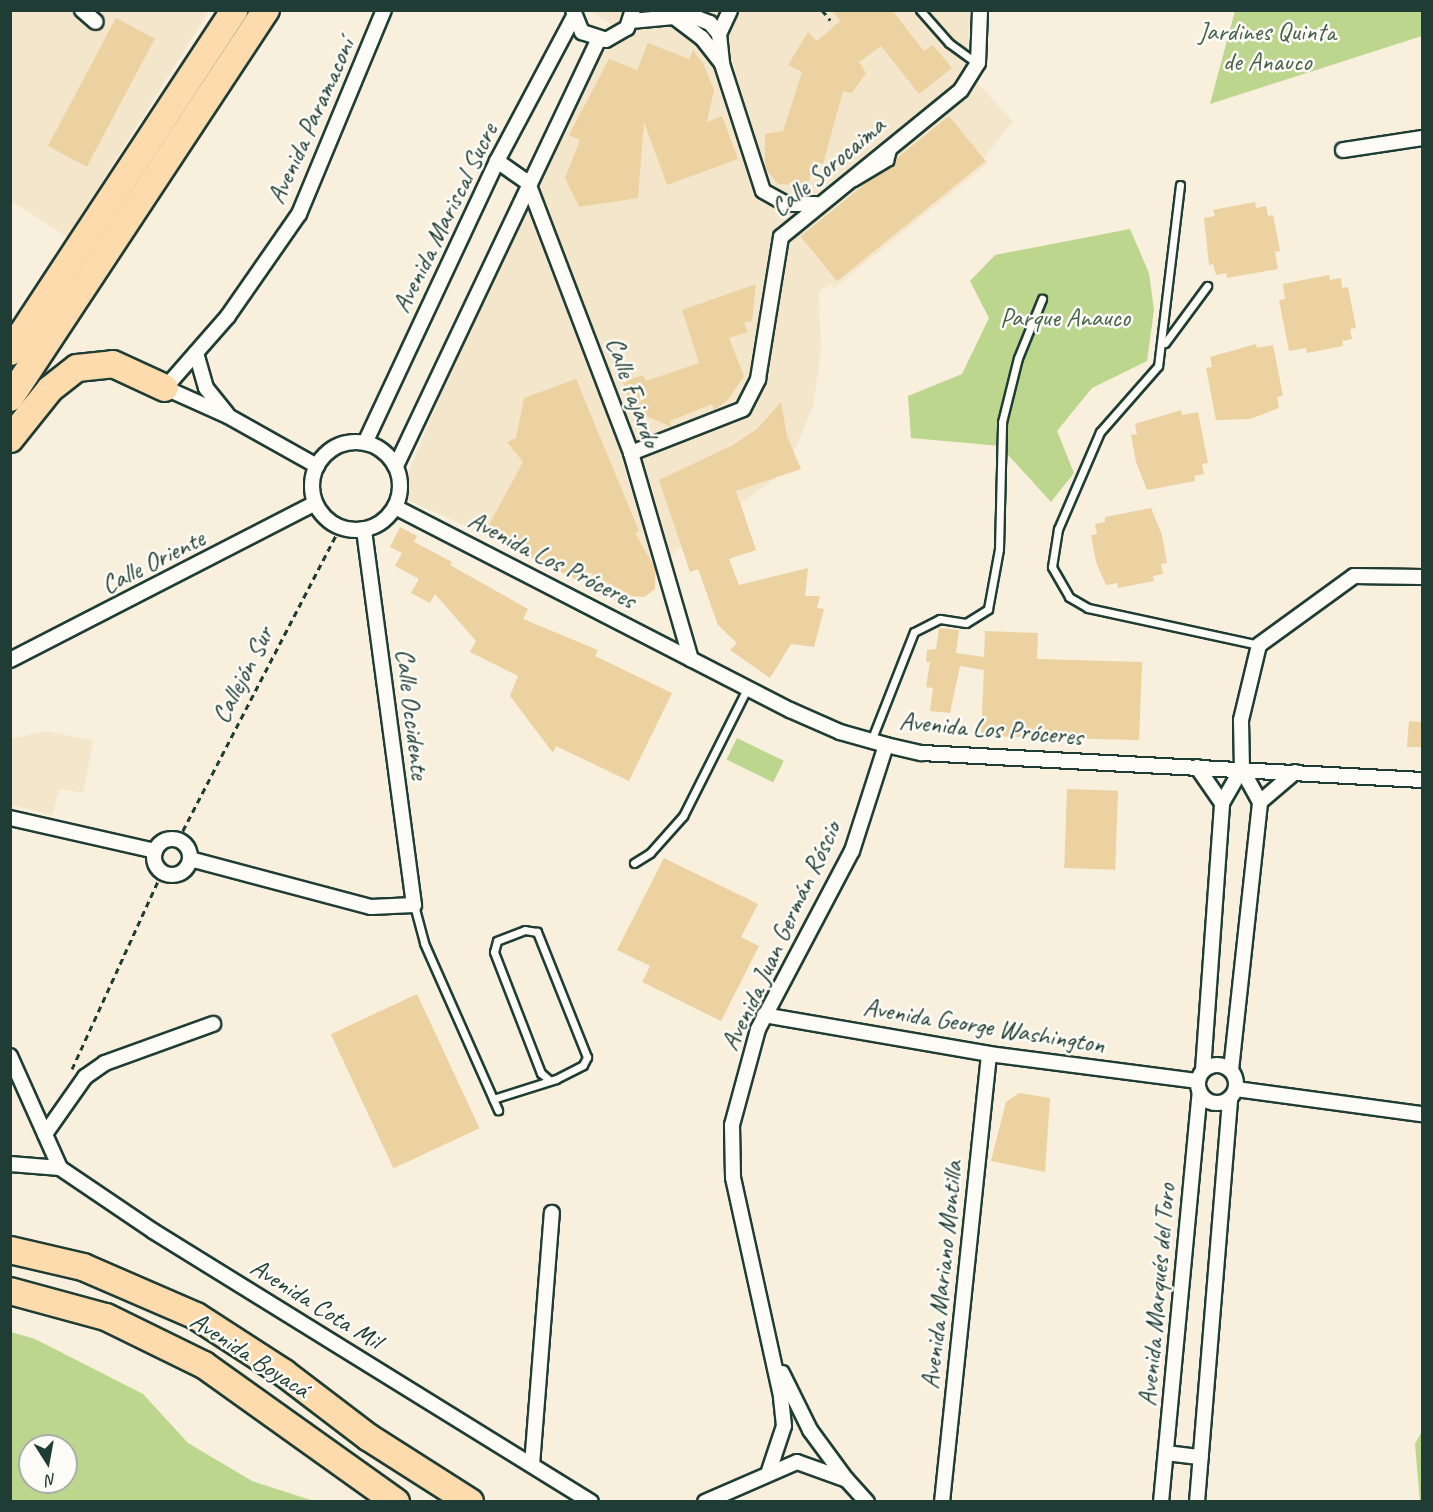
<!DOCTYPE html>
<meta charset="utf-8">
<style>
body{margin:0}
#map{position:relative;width:1433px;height:1512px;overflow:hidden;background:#f8efdd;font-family:Caveat,sans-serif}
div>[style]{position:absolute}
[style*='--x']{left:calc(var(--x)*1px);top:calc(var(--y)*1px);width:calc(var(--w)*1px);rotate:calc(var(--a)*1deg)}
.built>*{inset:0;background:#f4e6cb}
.green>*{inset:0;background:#bdd68d;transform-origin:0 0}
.building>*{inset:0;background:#ebd2a0;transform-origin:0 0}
.path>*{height:3px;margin-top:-1.5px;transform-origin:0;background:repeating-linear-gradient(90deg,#1f3d34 0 6px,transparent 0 10.5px)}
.roads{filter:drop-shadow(2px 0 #1f3d34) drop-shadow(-2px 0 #1f3d34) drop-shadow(0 2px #1f3d34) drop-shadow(0 -2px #1f3d34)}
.service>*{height:7px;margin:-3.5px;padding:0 3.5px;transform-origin:3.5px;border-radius:3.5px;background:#fdfcf7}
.minor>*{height:14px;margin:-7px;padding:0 7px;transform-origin:7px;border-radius:7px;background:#fdfcf7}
.minor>.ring{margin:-7px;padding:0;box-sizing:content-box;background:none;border:14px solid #fdfcf7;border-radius:50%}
.motorway>*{height:26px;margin:-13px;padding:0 13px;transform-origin:13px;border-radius:13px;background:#fddbac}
span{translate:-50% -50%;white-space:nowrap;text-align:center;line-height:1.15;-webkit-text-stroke:5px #fdfcf7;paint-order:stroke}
.park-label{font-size:26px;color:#46634a}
.street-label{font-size:26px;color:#1f3d34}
.frame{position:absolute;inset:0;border:12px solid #1f3d34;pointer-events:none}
.north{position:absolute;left:18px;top:1434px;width:60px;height:60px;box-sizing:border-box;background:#fdfcf7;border:2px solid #a4b0a9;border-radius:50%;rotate:169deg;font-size:16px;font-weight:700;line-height:24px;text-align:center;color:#1f3d34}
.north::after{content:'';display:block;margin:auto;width:21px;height:27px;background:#1f3d34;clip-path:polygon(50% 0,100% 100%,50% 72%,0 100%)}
</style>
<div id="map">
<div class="built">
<div style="clip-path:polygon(10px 11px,209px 11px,67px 237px,11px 201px)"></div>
<div style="clip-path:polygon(591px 11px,971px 11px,965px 70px,1013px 121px,984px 158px,988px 163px,834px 288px,830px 283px,819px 292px,821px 352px,813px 405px,797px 445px,776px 478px,678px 549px,660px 567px,654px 582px,624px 607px,569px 571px,409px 501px,403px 486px,485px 288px,599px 45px,623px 32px)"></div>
<div style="clip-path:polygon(47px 731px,93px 741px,83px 793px,60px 789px,52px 815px,11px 805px,11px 739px)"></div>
</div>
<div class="green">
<div style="clip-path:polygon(1235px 11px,1422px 11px,1422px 36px,1210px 104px)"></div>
<div style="clip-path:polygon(1130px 229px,1149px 273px,1154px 310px,1147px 361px,1092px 388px,1057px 431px,1074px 473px,1051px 502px,1000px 446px,911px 438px,908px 396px,962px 374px,989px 318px,970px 281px,995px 255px)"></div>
<div style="left:737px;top:738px;width:52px;height:24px;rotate:26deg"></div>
<div style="clip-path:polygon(evenodd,11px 1332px,35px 1339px,143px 1394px,188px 1443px,252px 1481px,314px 1501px,11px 1501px,11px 1332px,30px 1446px,66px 1446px,66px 1482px,30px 1482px,30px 1446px)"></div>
<div style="clip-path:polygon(1422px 1431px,1422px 1501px,1420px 1502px,1415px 1444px)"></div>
</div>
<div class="building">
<div style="clip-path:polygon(832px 10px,892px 10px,924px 51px,933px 45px,952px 68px,919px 94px,881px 46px,859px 62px,866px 73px,852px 93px,843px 91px,823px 164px,813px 161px,808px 186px,778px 184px,765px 168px,765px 134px,783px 131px,802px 72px,788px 65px,808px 32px,817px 41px,840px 21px)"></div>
<div style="left:116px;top:18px;width:44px;height:145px;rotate:28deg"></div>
<div style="clip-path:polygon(648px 43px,689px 59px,693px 50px,703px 63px,714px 90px,707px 122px,722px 116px,738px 159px,667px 185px,644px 122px,638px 198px,579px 207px,565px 178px,580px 140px,569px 135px,609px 59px,637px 70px)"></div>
<div style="left:949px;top:116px;width:58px;height:191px;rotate:51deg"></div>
<div style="clip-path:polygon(1255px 202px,1256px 208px,1266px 206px,1268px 216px,1273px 215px,1280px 251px,1275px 252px,1278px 269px,1227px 278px,1226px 273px,1216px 275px,1213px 264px,1209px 265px,1204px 218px,1215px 216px,1213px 210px)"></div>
<div style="clip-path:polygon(1329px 275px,1330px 280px,1341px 278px,1342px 288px,1348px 287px,1356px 328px,1350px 329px,1352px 339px,1342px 341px,1343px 346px,1307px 353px,1306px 348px,1289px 351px,1279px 300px,1285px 299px,1283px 284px)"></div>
<div style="clip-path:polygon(756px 284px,752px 321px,744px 323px,748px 332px,729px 338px,744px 376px,728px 400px,714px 410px,712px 404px,670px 421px,672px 427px,641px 414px,627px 397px,623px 382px,643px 375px,646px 381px,699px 363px,682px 310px)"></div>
<div style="clip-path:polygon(1256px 344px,1257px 348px,1273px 345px,1283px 396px,1277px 397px,1279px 408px,1250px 419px,1216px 420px,1206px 368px,1212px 367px,1210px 357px)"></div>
<div style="clip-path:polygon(576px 379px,639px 531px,635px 533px,655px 568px,655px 589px,644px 597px,632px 596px,587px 571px,581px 582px,484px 534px,523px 462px,507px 442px,516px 438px,524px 398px)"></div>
<div style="clip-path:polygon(781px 402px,787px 436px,801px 469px,736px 491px,756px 550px,729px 559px,739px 585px,808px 568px,805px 596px,820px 596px,817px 608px,824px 609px,814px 647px,791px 644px,770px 678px,730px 650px,737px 643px,718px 625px,698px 569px,690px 572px,659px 480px,733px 445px,757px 429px)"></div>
<div style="clip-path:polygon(1181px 410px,1182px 415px,1198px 412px,1208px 463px,1202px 464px,1204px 474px,1194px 476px,1195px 481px,1147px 490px,1136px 462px,1131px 435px,1137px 434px,1135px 424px)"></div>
<div style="clip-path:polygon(1151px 508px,1162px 535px,1167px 563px,1161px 564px,1163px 574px,1153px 576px,1154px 581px,1118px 588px,1117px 583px,1106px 585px,1096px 562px,1091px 535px,1097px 534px,1095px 524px,1105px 522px,1105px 517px)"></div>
<div style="clip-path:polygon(400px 527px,417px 536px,414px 542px,452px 562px,450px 565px,528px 609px,523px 619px,598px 650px,595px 656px,672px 693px,629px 781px,556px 746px,553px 753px,510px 696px,518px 676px,470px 652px,476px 641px,435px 594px,430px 603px,411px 593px,419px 579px,395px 566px,402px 553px,390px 547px)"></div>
<div style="clip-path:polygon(939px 628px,959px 630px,956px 653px,984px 657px,985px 631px,1038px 633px,1037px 659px,1142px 662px,1139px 740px,981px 736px,984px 670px,960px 666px,950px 713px,930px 711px,933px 688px,926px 687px,930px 662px,926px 662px,927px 650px,936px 649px)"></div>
<div style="clip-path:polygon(1409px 721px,1422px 722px,1422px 747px,1407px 747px)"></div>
<div style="left:1067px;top:789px;width:51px;height:79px;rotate:2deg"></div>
<div style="clip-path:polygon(664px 858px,758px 904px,741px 937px,759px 946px,721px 1021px,642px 982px,650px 966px,617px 950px)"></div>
<div style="left:417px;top:994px;width:148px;height:95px;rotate:65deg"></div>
<div style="clip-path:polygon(1019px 1093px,1050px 1098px,1045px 1172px,991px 1161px,1006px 1102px)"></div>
</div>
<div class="path">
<div style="--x:822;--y:10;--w:13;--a:51"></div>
<div style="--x:178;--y:840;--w:352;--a:-62.6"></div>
<div style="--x:72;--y:1069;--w:217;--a:-65.4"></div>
</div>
<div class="roads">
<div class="service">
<div style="--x:920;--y:10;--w:44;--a:48.7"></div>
<div style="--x:949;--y:43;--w:34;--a:36"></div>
<div style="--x:854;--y:182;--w:41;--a:-31"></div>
<div style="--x:889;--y:161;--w:16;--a:-75"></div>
<div style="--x:1180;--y:185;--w:182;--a:96.9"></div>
<div style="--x:1158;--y:366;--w:88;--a:131.3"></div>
<div style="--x:1100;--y:432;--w:106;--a:113.4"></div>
<div style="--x:1058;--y:529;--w:38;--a:99"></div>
<div style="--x:1052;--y:567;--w:34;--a:60"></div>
<div style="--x:1069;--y:597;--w:22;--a:30"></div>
<div style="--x:1088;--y:608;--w:175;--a:12.2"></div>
<div style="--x:1165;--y:343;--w:71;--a:-53.6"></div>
<div style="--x:871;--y:741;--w:117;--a:-68.5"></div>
<div style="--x:914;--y:632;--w:29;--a:-27"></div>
<div style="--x:940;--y:619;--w:26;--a:9"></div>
<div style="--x:966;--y:623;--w:26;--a:-32"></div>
<div style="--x:988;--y:609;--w:61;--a:-79.6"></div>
<div style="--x:999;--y:549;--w:127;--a:-88.6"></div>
<div style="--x:1002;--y:422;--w:66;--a:-76"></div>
<div style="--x:1018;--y:358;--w:64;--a:-67.9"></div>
<div style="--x:634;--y:863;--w:19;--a:-32"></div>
<div style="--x:650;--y:853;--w:50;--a:-48.3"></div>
<div style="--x:683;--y:816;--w:144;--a:-63.3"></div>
<div style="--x:414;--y:905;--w:39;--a:75"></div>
<div style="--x:424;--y:943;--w:183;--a:66.1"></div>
<div style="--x:493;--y:1099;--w:66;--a:-17.6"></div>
<div style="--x:556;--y:1079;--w:30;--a:-27"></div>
<div style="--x:583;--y:1065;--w:9;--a:-63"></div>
<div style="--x:587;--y:1057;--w:135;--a:-111.8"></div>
<div style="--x:537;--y:932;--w:12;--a:-171"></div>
<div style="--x:525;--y:930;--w:30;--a:159"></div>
<div style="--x:497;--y:941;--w:11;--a:105"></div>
<div style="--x:494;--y:952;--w:130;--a:68.8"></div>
<div style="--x:541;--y:1073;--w:11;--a:41"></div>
</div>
<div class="minor">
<div style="--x:82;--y:10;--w:18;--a:41"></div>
<div style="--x:573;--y:10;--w:24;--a:68"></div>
<div style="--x:582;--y:32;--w:25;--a:18"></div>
<div style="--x:606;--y:40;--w:24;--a:-30"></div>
<div style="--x:627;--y:28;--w:19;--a:-72"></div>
<div style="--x:676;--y:10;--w:36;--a:21"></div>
<div style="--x:710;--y:23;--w:14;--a:51"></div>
<div style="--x:719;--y:34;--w:30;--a:84"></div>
<div style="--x:722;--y:64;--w:133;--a:72.1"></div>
<div style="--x:763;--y:191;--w:26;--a:29"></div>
<div style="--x:786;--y:204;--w:30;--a:0"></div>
<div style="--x:631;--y:21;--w:43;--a:-5.3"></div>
<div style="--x:674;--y:17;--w:35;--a:37"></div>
<div style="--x:702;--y:38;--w:33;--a:52"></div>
<div style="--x:719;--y:34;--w:26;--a:-65"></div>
<div style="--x:1343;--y:150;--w:80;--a:-8.6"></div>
<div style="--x:497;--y:161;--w:38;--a:35"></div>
<div style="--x:528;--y:183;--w:289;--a:69.1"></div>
<div style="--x:631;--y:453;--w:215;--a:73.8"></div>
<div style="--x:196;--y:353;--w:36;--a:74"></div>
<div style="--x:206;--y:388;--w:33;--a:51"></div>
<div class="ring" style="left:312px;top:442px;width:74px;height:74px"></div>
<div style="--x:365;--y:443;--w:311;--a:-64.9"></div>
<div style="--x:497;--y:161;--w:164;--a:-62"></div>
<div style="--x:631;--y:453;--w:120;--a:-21.4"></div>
<div style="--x:743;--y:409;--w:34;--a:-63"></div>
<div style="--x:758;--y:379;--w:144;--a:-80.8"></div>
<div style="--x:781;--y:237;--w:232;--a:-39.2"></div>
<div style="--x:961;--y:90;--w:32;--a:-58"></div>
<div style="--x:978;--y:63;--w:53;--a:-87.8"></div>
<div style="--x:317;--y:466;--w:102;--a:-150.7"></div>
<div style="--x:228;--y:416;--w:69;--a:-156"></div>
<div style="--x:165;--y:388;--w:96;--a:-48.8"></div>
<div style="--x:228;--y:316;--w:124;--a:-55.2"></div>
<div style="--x:299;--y:214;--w:221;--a:-67.4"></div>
<div style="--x:396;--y:466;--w:471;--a:-64.6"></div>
<div style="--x:395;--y:507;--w:444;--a:27.2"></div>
<div style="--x:790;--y:710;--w:55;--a:23.7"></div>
<div style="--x:840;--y:732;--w:48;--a:15.8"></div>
<div style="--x:886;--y:745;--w:37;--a:13"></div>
<div style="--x:922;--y:753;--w:501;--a:3.09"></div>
<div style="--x:10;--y:660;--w:343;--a:-27.2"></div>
<div style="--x:1197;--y:767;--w:44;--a:55.2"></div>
<div style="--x:1260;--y:802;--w:46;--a:-40.6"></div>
<div style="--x:10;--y:818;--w:149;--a:12.8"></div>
<div class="ring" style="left:154px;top:839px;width:22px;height:22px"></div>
<div style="--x:190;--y:859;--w:187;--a:14.9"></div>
<div style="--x:371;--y:907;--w:43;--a:-2.7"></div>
<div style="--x:414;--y:905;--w:379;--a:-97.6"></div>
<div style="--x:764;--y:1015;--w:228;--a:9.8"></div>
<div style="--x:989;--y:1054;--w:211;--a:7.4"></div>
<div style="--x:10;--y:1056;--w:123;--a:65.9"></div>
<div class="ring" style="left:1198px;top:1065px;width:24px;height:24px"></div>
<div style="--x:1203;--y:1070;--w:268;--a:-85.9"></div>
<div style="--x:1222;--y:803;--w:39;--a:-60"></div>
<div style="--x:1231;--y:1070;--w:270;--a:-83.8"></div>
<div style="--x:1260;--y:802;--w:38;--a:-119"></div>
<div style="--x:1242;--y:769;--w:49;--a:-91.2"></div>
<div style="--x:1241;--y:720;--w:77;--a:-76.5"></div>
<div style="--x:1259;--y:645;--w:117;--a:-36"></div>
<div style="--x:1354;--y:576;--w:68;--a:0.8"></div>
<div style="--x:1236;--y:1089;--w:188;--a:7.7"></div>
<div style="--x:45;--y:1134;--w:70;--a:-54.9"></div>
<div style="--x:85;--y:1077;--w:24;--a:-35"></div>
<div style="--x:105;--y:1063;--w:115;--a:-19.9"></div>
<div style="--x:10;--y:1164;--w:50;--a:4.6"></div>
<div style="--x:60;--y:1168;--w:112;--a:34.1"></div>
<div style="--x:153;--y:1231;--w:515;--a:31.75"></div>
<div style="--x:782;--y:1373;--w:64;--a:63.8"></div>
<div style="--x:810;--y:1430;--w:61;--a:53.7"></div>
<div style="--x:1166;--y:1453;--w:35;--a:7"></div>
<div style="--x:532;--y:1465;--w:253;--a:-85.5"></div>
<div style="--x:769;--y:1471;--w:47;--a:-71.6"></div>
<div style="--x:784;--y:1426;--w:30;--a:-96"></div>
<div style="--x:781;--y:1396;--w:224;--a:-102.4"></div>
<div style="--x:733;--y:1177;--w:52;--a:-91.1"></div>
<div style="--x:732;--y:1125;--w:99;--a:-74.8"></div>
<div style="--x:758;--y:1029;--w:201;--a:-62.2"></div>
<div style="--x:852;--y:851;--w:111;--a:-72.2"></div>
<div style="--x:705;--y:1502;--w:100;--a:-23.5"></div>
<div style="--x:797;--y:1462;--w:53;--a:19.8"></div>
<div style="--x:847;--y:1480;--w:30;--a:48"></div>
<div style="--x:942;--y:1502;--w:450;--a:-84"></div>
<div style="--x:1161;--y:1502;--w:412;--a:-84.6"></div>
<div style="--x:1197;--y:1502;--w:405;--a:-85.3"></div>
</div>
<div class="motorway">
<div style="--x:10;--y:352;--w:409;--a:-56.7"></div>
<div style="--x:10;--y:398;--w:465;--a:-56.6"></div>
<div style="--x:10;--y:439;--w:64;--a:-51.3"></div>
<div style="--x:50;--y:389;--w:34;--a:-38"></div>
<div style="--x:77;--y:368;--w:36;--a:-6"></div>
<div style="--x:113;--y:364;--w:57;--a:24.8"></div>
<div style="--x:10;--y:1250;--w:75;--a:13.1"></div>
<div style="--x:83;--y:1267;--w:123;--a:23.4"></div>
<div style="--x:196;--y:1316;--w:105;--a:32.9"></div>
<div style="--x:284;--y:1373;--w:106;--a:37.3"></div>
<div style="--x:368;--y:1437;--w:121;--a:32.5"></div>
<div style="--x:10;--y:1291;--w:99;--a:15.2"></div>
<div style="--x:106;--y:1317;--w:109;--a:26.1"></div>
<div style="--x:204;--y:1365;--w:236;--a:35.5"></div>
</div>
</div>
<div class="park-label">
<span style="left:1267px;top:47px">Jardines Quinta<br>de Anauco</span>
<span style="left:1065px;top:318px">Parque Anauco</span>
</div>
<div class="street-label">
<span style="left:311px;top:121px;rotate:-66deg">Avenida Paramaconí</span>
<span style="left:828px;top:167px;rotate:-40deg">Calle Sorocaima</span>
<span style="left:445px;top:218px;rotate:-64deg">Avenida Mariscal Sucre</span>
<span style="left:633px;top:392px;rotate:70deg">Calle Fajardo</span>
<span style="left:552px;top:560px;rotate:27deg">Avenida Los Próceres</span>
<span style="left:153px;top:562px;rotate:-27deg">Calle Oriente</span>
<span style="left:243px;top:675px;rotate:-63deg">Callejón Sur</span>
<span style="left:412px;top:714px;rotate:83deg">Calle Occidente</span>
<span style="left:991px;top:729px;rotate:5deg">Avenida Los Próceres</span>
<span style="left:781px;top:936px;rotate:-65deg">Avenida Juan Germán Róscio</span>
<span style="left:984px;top:1026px;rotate:9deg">Avenida George Washington</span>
<span style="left:942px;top:1275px;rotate:-84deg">Avenida Mariano Montilla</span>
<span style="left:1157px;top:1295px;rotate:-85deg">Avenida Marqués del Toro</span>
<span style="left:316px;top:1304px;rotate:32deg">Avenida Cota Mil</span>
<span style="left:250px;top:1355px;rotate:33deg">Avenida Boyacá</span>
</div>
<div class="frame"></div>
<div class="north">N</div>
</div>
